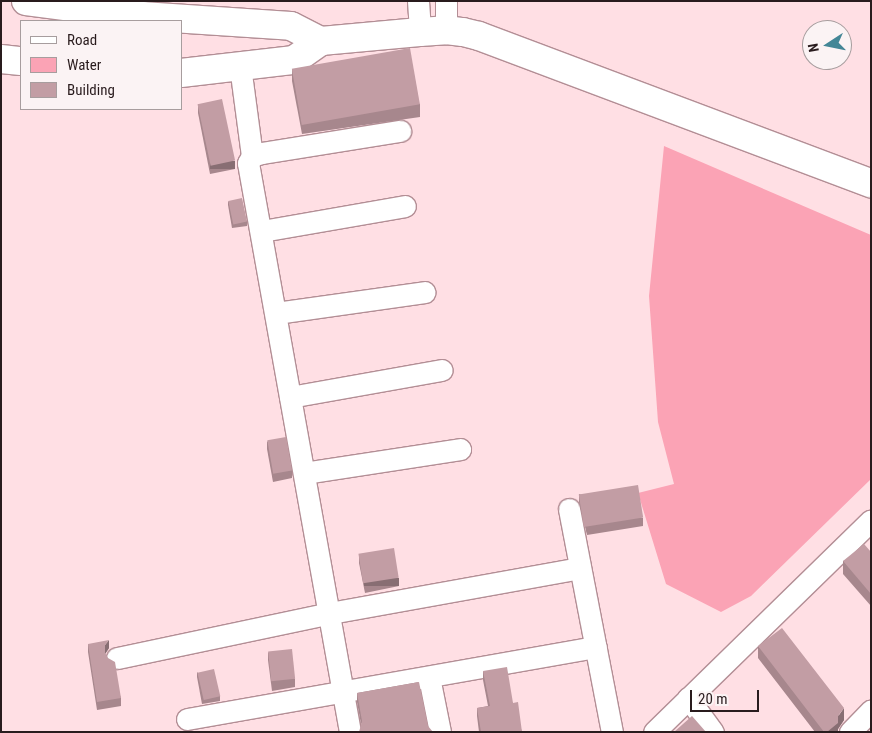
<!DOCTYPE html>
<style>
body{margin:0}
#map{position:relative;width:872px;height:733px;overflow:hidden;background:#ffdfe4;font-family:"Roboto Condensed",sans-serif}
div>[style]{position:absolute}
[style*='--x']{left:calc(var(--x)*1px);top:calc(var(--y)*1px);width:calc(var(--w)*1px);rotate:calc(var(--a)*1deg)}
.water>*{inset:0;background:#fba3b5}
.roads{filter:drop-shadow(1px 0 #b38e95) drop-shadow(-1px 0 #b38e95) drop-shadow(0 1px #b38e95) drop-shadow(0 -1px #b38e95)}
.street>*{height:21px;margin:-10.5px;padding:0 10.5px;transform-origin:10.5px;border-radius:10.5px;background:#fff}
.secondary>*{height:28px;margin:-14px;padding:0 14px;transform-origin:14px;border-radius:14px;background:#fff}
.wall>*{inset:0;background:#a7878d}
.shaded-wall>*{inset:0;background:#886e73;transform-origin:0 0}
.building>*{inset:0;background:#c29da4;transform-origin:0 0}
span{translate:-50% -50%;white-space:nowrap;text-align:center;line-height:1.15;-webkit-text-stroke:4.5px #fbf3f4;paint-order:stroke}
.frame{position:absolute;inset:0;border:2px solid #291b1d;pointer-events:none}
.legend{position:absolute;left:20px;top:20px;width:162px;height:90px;box-sizing:border-box;background:#fbf3f4;border:1px solid #a79d9e;margin:0;padding:6px 9px;list-style:none;font-size:15px;color:#291b1d}
.legend li{display:flex;align-items:center;gap:10px;height:25px}
.legend b{width:25px;border:1px solid #a79d9e}
.north{position:absolute;left:802px;top:20px;width:50px;height:50px;box-sizing:border-box;background:#fbf3f4;border:1px solid #a79d9e;border-radius:50%;rotate:259deg;font-size:14px;font-weight:700;line-height:20px;text-align:center;color:#291b1d}
.north::after{content:'';display:block;margin:auto;width:18px;height:22px;background:#438696;clip-path:polygon(50% 0,100% 100%,50% 72%,0 100%)}
.scale{position:absolute;left:690px;top:690px;width:69px;height:22px;box-sizing:border-box;border:2px solid #291b1d;border-top:0;padding-left:6px;font-size:15px;line-height:18px;white-space:nowrap;color:#291b1d;-webkit-text-stroke:4px #fbf3f4;paint-order:stroke}
</style>
<div id="map">
<div class="water">
<div style="clip-path:polygon(664px 146px,871px 235px,871px 479px,751px 596px,721px 612px,666px 584px,638px 493px,674px 484px,658px 422px,649px 296px)"></div>
</div>
<div class="roads">
<div class="street">
<div style="--x:418;--y:1;--w:31;--a:86"></div>
<div style="--x:446;--y:1;--w:29;--a:90"></div>
<div style="--x:240;--y:66;--w:91;--a:82.4"></div>
<div style="--x:262;--y:231;--w:145;--a:-9.9"></div>
<div style="--x:276;--y:313;--w:150;--a:-8"></div>
<div style="--x:290;--y:397;--w:154;--a:-10.1"></div>
<div style="--x:304;--y:473;--w:158;--a:-8.7"></div>
<div style="--x:569;--y:509;--w:227;--a:79.1"></div>
<div style="--x:117;--y:658;--w:218;--a:-11.9"></div>
<div style="--x:330;--y:613;--w:254;--a:-10.2"></div>
<div style="--x:429;--y:677;--w:56;--a:78.7"></div>
<div style="--x:688;--y:698;--w:42;--a:53.7"></div>
<div style="--x:187;--y:719;--w:415;--a:-10"></div>
<div style="--x:350;--y:732;--w:578;--a:-100.16"></div>
<div style="--x:248;--y:163;--w:8;--a:-60"></div>
<div style="--x:252;--y:156;--w:10;--a:-17"></div>
<div style="--x:262;--y:153;--w:140;--a:-9.1"></div>
<div style="--x:654;--y:732;--w:303;--a:-44.3"></div>
<div style="--x:850;--y:732;--w:30;--a:-46"></div>
</div>
<div class="secondary">
<div style="--x:26;--y:1;--w:117;--a:7.4"></div>
<div style="--x:142;--y:16;--w:149;--a:3.8"></div>
<div style="--x:291;--y:26;--w:34;--a:27"></div>
<div style="--x:1;--y:59;--w:20;--a:6"></div>
<div style="--x:181;--y:73;--w:114;--a:-6.6"></div>
<div style="--x:294;--y:60;--w:33;--a:-35"></div>
<div style="--x:321;--y:41;--w:99;--a:-5.2"></div>
<div style="--x:420;--y:32;--w:26;--a:-4"></div>
<div style="--x:446;--y:30;--w:17;--a:7"></div>
<div style="--x:463;--y:32;--w:16;--a:14"></div>
<div style="--x:479;--y:36;--w:419;--a:20.6"></div>
</div>
</div>
<div class="wall">
<div style="clip-path:polygon(292px 69px,420px 104px,420px 117px,302px 134px,292px 81px)"></div>
<div style="clip-path:polygon(198px 104px,235px 169px,210px 174px,198px 113px)"></div>
<div style="clip-path:polygon(228px 201px,247px 221px,247px 226px,232px 228px,228px 205px)"></div>
<div style="clip-path:polygon(267px 441px,292px 470px,292px 478px,273px 482px,267px 449px)"></div>
<div style="clip-path:polygon(579px 494px,643px 518px,643px 526px,587px 535px,579px 502px)"></div>
<div style="clip-path:polygon(871px 552px,871px 606px,843px 574px,843px 561px)"></div>
<div style="clip-path:polygon(359px 555px,399px 586px,365px 593px,359px 563px)"></div>
<div style="clip-path:polygon(88px 644px,109px 648px,105px 654px,121px 698px,121px 706px,97px 710px,88px 652px)"></div>
<div style="clip-path:polygon(758px 646px,844px 720px,838px 729px,838px 732px,815px 732px,758px 658px)"></div>
<div style="clip-path:polygon(268px 652px,295px 679px,295px 687px,272px 691px,268px 660px)"></div>
<div style="clip-path:polygon(483px 671px,513px 703px,522px 732px,479px 732px,477px 716px,477px 708px,488px 706px,483px 680px)"></div>
<div style="clip-path:polygon(197px 672px,220px 696px,220px 701px,202px 704px,197px 677px)"></div>
<div style="clip-path:polygon(419px 682px,361px 724px,357px 702px,357px 693px)"></div>
</div>
<div class="shaded-wall">
<div style="left:235px;top:161px;width:8px;height:25px;rotate:90deg"></div>
<div style="left:399px;top:578px;width:8px;height:35px;rotate:90deg"></div>
<div style="clip-path:polygon(109px 640px,109px 648px,105px 654px,105px 661px,105px 645px)"></div>
<div style="clip-path:polygon(844px 708px,844px 720px,838px 729px,838px 732px,827px 732px)"></div>
</div>
<div class="building">
<div style="left:410px;top:48px;width:57px;height:120px;rotate:80deg"></div>
<div style="left:222px;top:99px;width:63px;height:25px;rotate:78deg"></div>
<div style="left:242px;top:198px;width:24px;height:14px;rotate:78deg"></div>
<div style="left:286px;top:437px;width:34px;height:19px;rotate:80deg"></div>
<div style="left:638px;top:485px;width:33px;height:60px;rotate:81deg"></div>
<div style="clip-path:polygon(864px 544px,871px 552px,871px 594px,843px 561px)"></div>
<div style="left:394px;top:548px;width:30px;height:36px;rotate:81deg"></div>
<div style="clip-path:polygon(782px 628px,844px 708px,838px 716px,838px 723px,827px 732px,824px 732px,758px 646px)"></div>
<div style="clip-path:polygon(109px 640px,105px 645px,105px 653px,108px 658px,115px 662px,121px 698px,97px 702px,88px 644px)"></div>
<div style="left:292px;top:649px;width:30px;height:24px;rotate:84deg"></div>
<div style="clip-path:polygon(507px 667px,513px 703px,518px 702px,522px 732px,481px 732px,477px 708px,490px 706px,483px 671px)"></div>
<div style="left:214px;top:669px;width:28px;height:17px;rotate:77deg"></div>
<div style="clip-path:polygon(419px 682px,428px 726px,433px 732px,359px 732px,362px 721px,357px 693px)"></div>
<div style="clip-path:polygon(692px 716px,706px 732px,674px 732px)"></div>
</div>
<div class="frame"></div>
<ul class="legend">
<li><b style="height:6px;background:#fff"></b>Road</li>
<li><b style="height:14px;background:#fba3b5"></b>Water</li>
<li><b style="height:14px;background:#c29da4"></b>Building</li>
</ul>
<div class="north">N</div>
<div class="scale">20 m</div>
</div>
